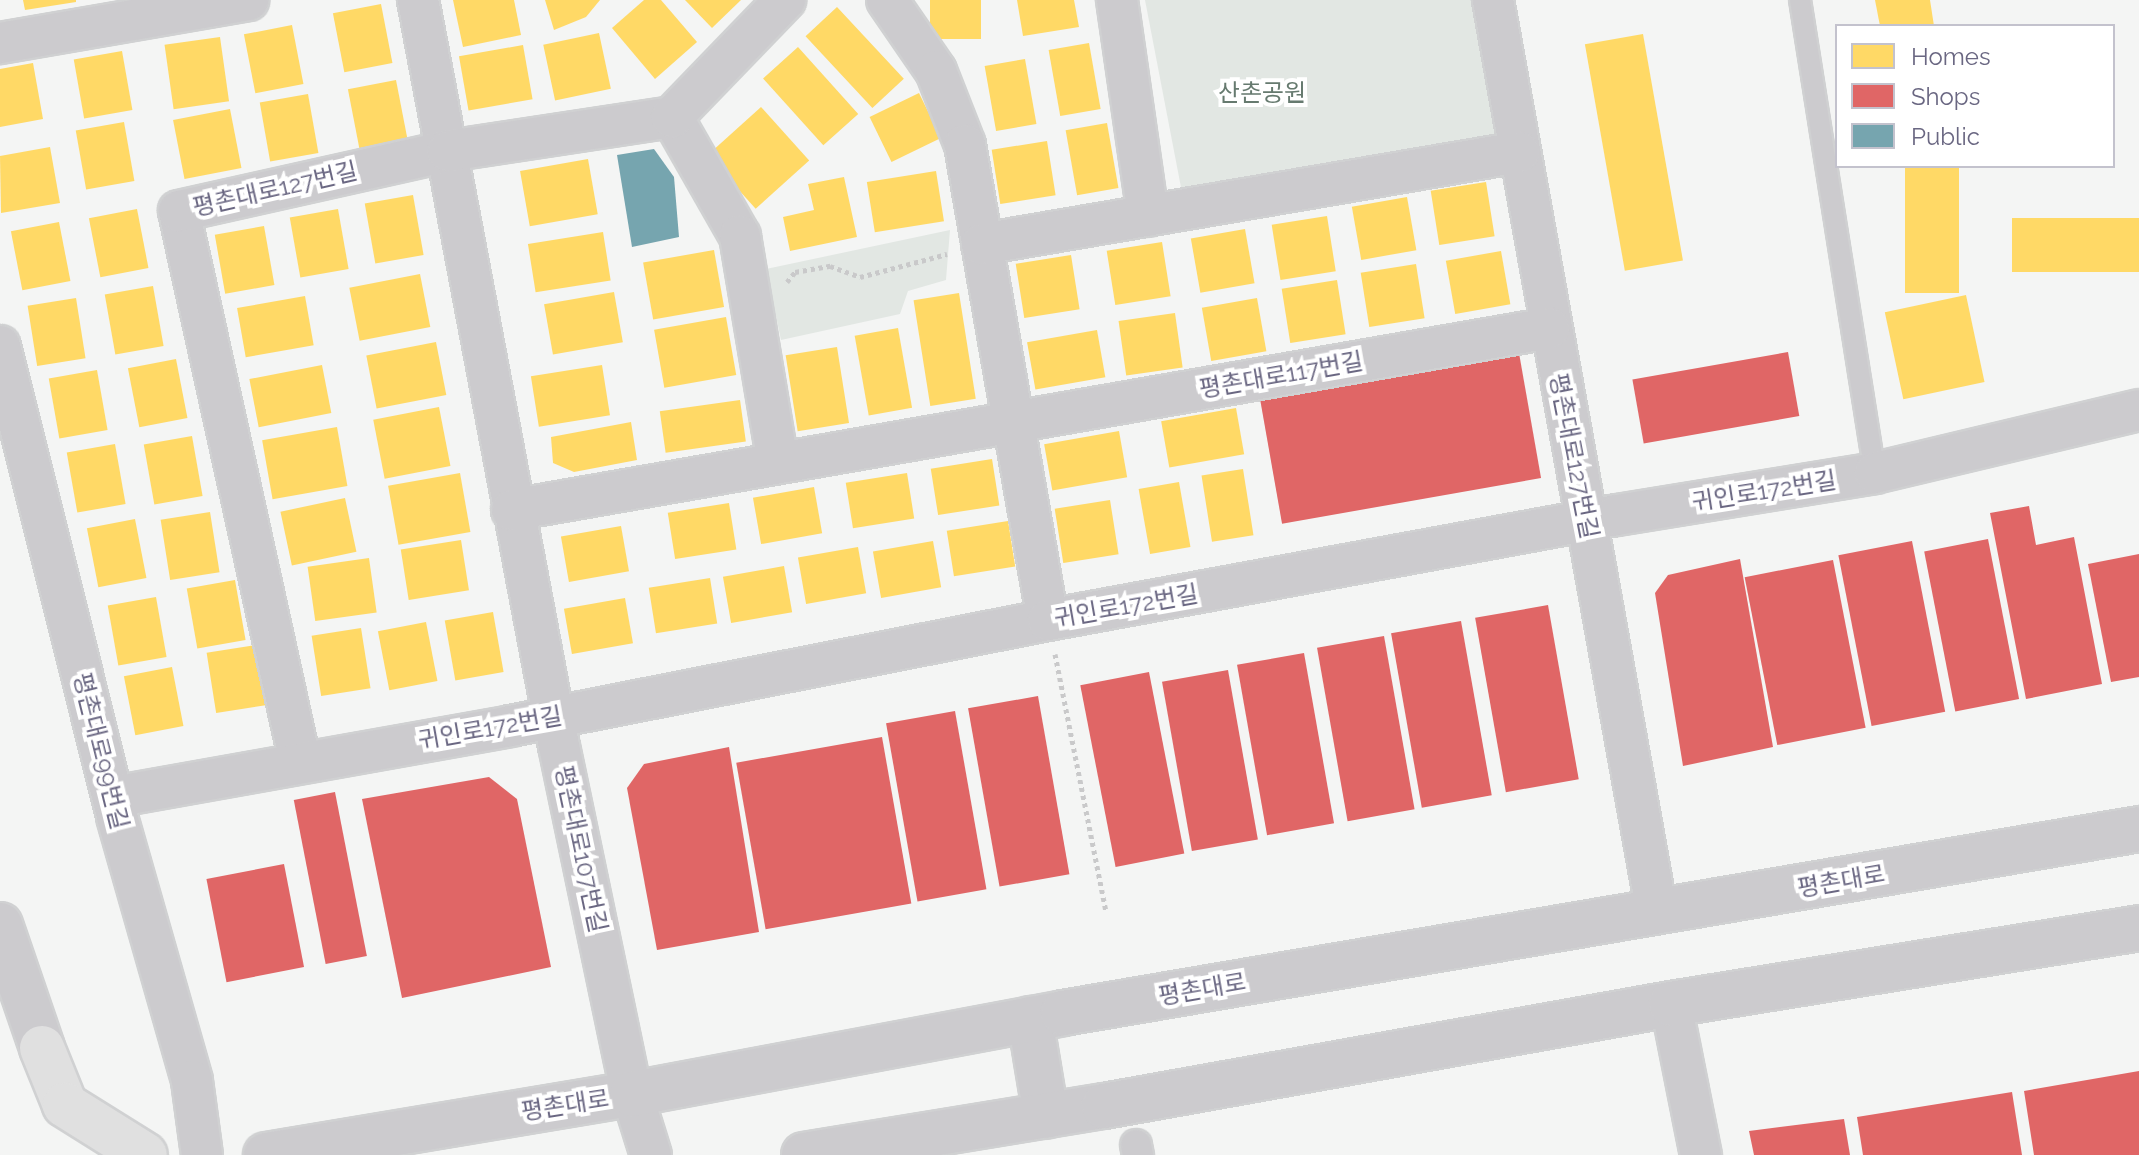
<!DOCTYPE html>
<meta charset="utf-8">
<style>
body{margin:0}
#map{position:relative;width:2139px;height:1155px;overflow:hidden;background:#f4f5f4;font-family:Raleway,"Noto Sans KR",sans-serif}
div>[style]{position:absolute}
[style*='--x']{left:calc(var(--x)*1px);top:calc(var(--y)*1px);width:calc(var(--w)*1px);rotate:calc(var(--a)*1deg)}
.green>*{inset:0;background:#e2e7e3}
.homes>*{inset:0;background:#ffd966;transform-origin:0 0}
.shops>*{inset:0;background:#e06666;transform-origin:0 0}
.public>*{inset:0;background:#76a5af}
.path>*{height:5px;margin-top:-2.5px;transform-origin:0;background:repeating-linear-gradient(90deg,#c9c9ca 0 4px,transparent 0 8px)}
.roads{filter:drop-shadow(2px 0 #d0d1d2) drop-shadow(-2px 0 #d0d1d2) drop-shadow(0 2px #d0d1d2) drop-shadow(0 -2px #d0d1d2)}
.service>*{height:20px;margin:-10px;padding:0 10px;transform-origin:10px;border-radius:10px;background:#cccbce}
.pedestrian>*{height:30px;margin:-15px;padding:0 15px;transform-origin:15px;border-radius:15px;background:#cccbce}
.minor>*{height:40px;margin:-20px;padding:0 20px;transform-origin:20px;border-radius:20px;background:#cccbce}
.tertiary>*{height:44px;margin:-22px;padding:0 22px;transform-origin:22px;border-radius:22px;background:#cccbce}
.secondary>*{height:44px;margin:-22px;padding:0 22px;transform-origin:22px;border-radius:22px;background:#e0e0e0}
span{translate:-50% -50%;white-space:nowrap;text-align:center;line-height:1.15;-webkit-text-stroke:8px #fff;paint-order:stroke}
.park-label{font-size:24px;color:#667a6f}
.street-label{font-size:24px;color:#6a6782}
.legend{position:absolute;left:1835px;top:24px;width:280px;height:144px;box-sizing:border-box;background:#fff;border:2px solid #c3c2cd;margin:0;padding:10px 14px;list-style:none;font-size:24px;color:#6a6782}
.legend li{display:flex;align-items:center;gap:16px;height:40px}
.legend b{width:40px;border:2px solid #c3c2cd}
</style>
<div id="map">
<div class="green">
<div style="clip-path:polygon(1145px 0,1482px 0,1508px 139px,1184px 203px)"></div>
<div style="clip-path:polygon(950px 230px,946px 280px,908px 291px,900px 314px,781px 340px,766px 269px)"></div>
</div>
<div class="homes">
<div style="clip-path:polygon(23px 0,76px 0,76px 2px,25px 10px)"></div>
<div style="clip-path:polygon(453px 0,514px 0,521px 35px,463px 47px)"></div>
<div style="clip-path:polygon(545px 0,600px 0,586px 17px,554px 30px)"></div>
<div style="clip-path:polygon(644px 0,661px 0,697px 42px,655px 79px,612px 28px)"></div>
<div style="clip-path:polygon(685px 0,741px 0,712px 28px)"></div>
<div style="left:930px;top:0;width:51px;height:39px"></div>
<div style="clip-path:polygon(1017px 0,1074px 0,1079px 27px,1023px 36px)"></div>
<div style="clip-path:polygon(1875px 0,1930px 0,1934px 26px,1880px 26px)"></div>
<div style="left:381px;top:4px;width:60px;height:49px;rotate:79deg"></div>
<div style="left:837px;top:7px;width:98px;height:43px;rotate:47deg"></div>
<div style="left:292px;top:25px;width:60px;height:49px;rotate:79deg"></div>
<div style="left:599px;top:33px;width:57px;height:57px;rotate:78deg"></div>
<div style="left:1643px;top:34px;width:230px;height:59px;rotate:80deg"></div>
<div style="left:220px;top:37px;width:65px;height:56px;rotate:82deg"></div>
<div style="left:1089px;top:43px;width:67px;height:41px;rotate:80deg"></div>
<div style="left:523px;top:45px;width:55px;height:65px;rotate:80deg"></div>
<div style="left:798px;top:47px;width:90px;height:47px;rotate:48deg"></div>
<div style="left:122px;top:51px;width:60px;height:49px;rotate:80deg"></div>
<div style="left:1025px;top:59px;width:66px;height:41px;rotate:80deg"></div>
<div style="clip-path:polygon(33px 63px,43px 119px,0 127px,0 69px)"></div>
<div style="left:396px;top:80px;width:60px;height:49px;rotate:79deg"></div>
<div style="left:919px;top:93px;width:50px;height:55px;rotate:64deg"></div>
<div style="left:308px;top:94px;width:60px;height:49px;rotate:80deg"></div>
<div style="left:761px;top:107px;width:72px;height:72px;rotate:48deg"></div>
<div style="left:230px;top:109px;width:60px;height:58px;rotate:79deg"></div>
<div style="left:124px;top:122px;width:60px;height:49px;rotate:80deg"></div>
<div style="left:1107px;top:123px;width:66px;height:42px;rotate:80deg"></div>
<div style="left:1047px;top:141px;width:55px;height:56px;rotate:81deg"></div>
<div style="clip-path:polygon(50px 147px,60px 203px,1px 213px,0 156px)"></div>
<div style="left:588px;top:159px;width:56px;height:69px;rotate:80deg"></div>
<div style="left:1905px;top:166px;width:54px;height:127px"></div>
<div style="left:936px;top:171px;width:51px;height:70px;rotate:81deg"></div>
<div style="clip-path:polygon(844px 177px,857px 237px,790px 251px,783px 217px,814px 210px,808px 184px)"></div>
<div style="left:1486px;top:182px;width:55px;height:56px;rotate:81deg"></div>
<div style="left:413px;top:195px;width:61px;height:49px;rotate:80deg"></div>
<div style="left:1407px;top:197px;width:54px;height:56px;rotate:80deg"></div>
<div style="left:137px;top:209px;width:60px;height:49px;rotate:79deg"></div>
<div style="left:338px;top:209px;width:61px;height:49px;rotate:80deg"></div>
<div style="left:1327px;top:216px;width:56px;height:56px;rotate:81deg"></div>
<div style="left:2139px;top:218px;width:54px;height:127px;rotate:90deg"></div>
<div style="left:59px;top:222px;width:60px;height:49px;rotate:79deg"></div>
<div style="left:264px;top:226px;width:60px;height:50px;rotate:80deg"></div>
<div style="left:1245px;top:229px;width:55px;height:55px;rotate:80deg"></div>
<div style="left:603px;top:232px;width:49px;height:76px;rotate:81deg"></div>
<div style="left:1162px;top:242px;width:55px;height:56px;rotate:81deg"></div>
<div style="left:714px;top:250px;width:58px;height:72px;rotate:80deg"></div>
<div style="left:1501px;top:251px;width:54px;height:56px;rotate:80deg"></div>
<div style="left:1071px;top:255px;width:55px;height:56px;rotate:81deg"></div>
<div style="left:1416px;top:264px;width:55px;height:56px;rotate:81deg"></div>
<div style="left:420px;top:274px;width:54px;height:72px;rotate:79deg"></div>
<div style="left:1337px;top:280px;width:55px;height:56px;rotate:81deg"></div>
<div style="left:153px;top:286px;width:61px;height:49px;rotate:80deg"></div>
<div style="left:614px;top:292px;width:51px;height:71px;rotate:80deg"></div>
<div style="left:959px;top:293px;width:107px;height:46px;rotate:81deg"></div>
<div style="left:1966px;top:295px;width:89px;height:83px;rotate:78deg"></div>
<div style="left:305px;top:296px;width:50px;height:69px;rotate:80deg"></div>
<div style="left:76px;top:298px;width:61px;height:49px;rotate:81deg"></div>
<div style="left:1257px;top:298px;width:54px;height:56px;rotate:80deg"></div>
<div style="left:1175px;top:313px;width:55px;height:57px;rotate:82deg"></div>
<div style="left:726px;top:317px;width:59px;height:73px;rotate:80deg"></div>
<div style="left:898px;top:328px;width:81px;height:44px;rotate:80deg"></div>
<div style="left:1097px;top:330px;width:48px;height:71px;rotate:80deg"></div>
<div style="left:436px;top:342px;width:54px;height:71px;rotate:79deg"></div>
<div style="left:837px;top:347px;width:77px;height:52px;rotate:81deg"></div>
<div style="left:176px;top:359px;width:60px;height:49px;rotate:79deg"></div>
<div style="left:322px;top:365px;width:49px;height:74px;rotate:79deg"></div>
<div style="left:602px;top:365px;width:51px;height:72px;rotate:81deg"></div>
<div style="left:97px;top:370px;width:61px;height:49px;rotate:80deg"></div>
<div style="left:740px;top:400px;width:42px;height:81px;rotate:82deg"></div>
<div style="left:439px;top:407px;width:60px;height:67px;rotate:79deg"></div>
<div style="left:1236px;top:408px;width:47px;height:76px;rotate:80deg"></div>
<div style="clip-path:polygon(631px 422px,637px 460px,574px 472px,553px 463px,551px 437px)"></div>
<div style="left:337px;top:427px;width:60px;height:76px;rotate:80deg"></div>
<div style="left:1119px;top:431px;width:47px;height:76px;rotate:80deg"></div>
<div style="left:192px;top:436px;width:61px;height:49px;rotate:80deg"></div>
<div style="left:115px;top:444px;width:61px;height:49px;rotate:80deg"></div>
<div style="left:992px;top:459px;width:47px;height:62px;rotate:81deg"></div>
<div style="left:1243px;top:469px;width:67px;height:42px;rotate:81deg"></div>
<div style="left:460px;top:473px;width:60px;height:73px;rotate:80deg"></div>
<div style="left:907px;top:473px;width:46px;height:62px;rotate:81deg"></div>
<div style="left:1179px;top:482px;width:66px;height:41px;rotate:80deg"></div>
<div style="left:814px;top:487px;width:47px;height:62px;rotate:80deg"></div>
<div style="left:345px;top:498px;width:55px;height:66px;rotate:78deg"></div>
<div style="left:1110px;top:500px;width:55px;height:56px;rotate:81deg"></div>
<div style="left:729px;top:503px;width:47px;height:62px;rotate:81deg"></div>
<div style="left:210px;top:512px;width:61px;height:50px;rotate:81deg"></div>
<div style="left:135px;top:519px;width:60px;height:49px;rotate:79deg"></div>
<div style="left:1008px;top:521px;width:46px;height:62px;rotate:81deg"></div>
<div style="left:621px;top:526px;width:46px;height:61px;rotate:80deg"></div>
<div style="left:461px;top:540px;width:51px;height:61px;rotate:81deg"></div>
<div style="left:933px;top:541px;width:47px;height:61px;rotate:80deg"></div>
<div style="left:858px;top:547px;width:47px;height:61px;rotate:80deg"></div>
<div style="left:369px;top:558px;width:55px;height:62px;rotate:82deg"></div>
<div style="left:784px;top:566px;width:47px;height:62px;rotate:80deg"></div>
<div style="left:710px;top:578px;width:46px;height:62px;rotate:81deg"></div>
<div style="left:235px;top:580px;width:61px;height:49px;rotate:80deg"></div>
<div style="left:156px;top:597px;width:61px;height:49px;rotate:80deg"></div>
<div style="left:625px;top:598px;width:46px;height:62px;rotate:80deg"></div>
<div style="left:493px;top:612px;width:61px;height:49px;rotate:80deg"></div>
<div style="left:426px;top:622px;width:60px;height:49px;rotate:79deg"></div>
<div style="left:361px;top:628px;width:61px;height:50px;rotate:81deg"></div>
<div style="left:256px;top:645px;width:61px;height:50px;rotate:81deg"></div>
<div style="left:172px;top:667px;width:60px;height:49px;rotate:79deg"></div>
</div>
<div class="shops">
<div style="left:1788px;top:352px;width:65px;height:158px;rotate:80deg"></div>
<div style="left:1519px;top:353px;width:127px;height:263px;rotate:80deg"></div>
<div style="clip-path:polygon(2029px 506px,2036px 545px,2074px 537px,2102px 684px,2026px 699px,1990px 513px)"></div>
<div style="left:1988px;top:539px;width:163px;height:65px;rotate:79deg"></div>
<div style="left:1912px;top:541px;width:174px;height:75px;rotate:79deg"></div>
<div style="clip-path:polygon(2139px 554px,2139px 677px,2111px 682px,2088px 564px)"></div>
<div style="clip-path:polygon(1740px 559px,1773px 747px,1683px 766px,1655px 593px,1668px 575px)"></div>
<div style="left:1833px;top:560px;width:171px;height:90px;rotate:79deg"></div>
<div style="left:1548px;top:605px;width:177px;height:74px;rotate:80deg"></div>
<div style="left:1461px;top:621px;width:177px;height:71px;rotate:80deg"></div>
<div style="left:1384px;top:636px;width:176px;height:68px;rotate:80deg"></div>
<div style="left:1304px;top:653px;width:173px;height:68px;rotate:80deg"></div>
<div style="left:1228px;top:670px;width:172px;height:67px;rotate:80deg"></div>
<div style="left:1149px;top:672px;width:185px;height:70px;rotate:79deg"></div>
<div style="left:1038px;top:696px;width:181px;height:71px;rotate:80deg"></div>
<div style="left:955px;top:711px;width:181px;height:70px;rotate:80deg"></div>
<div style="left:882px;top:737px;width:169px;height:148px;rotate:80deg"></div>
<div style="clip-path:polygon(729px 747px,759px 932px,657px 950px,627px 788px,644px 764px)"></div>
<div style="clip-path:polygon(489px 777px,517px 799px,551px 967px,402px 998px,362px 799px)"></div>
<div style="left:335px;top:792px;width:167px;height:42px;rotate:79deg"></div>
<div style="left:284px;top:864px;width:105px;height:79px;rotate:79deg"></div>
<div style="clip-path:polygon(2139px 1071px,2139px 1155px,2034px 1155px,2024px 1091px)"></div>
<div style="clip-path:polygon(2012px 1092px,2022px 1155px,1863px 1155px,1857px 1117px)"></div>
<div style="clip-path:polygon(1844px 1119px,1850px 1155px,1754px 1155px,1749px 1131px)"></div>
</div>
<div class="public">
<div style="clip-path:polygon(654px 149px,674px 177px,679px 237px,632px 247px,617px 155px)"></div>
</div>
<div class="path">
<div style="--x:787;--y:282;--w:13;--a:-51"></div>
<div style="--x:795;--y:272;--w:36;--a:-10"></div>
<div style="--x:830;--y:266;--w:32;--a:20"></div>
<div style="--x:860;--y:277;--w:90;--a:-14.8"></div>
<div style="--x:1055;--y:654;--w:263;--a:78.8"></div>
</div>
<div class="roads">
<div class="service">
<div style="--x:1800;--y:0;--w:479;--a:81"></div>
</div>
<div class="pedestrian">
<div style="--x:1136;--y:1145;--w:10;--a:79"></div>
</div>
<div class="minor">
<div style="--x:418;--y:0;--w:759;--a:79.3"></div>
<div style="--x:559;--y:746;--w:356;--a:78.2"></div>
<div style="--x:632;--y:1094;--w:64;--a:72.7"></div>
<div style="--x:887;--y:0;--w:86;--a:55.4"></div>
<div style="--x:936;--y:71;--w:79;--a:68.6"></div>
<div style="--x:965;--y:145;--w:482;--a:80.1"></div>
<div style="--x:1117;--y:0;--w:218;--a:81.8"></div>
<div style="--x:1493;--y:0;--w:927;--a:79.81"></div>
<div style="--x:0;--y:43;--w:252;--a:-9.8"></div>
<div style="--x:672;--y:117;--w:137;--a:60.3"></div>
<div style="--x:740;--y:236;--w:230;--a:80.5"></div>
<div style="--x:982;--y:244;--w:545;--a:-9.72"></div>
<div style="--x:0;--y:346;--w:485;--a:76"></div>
<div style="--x:117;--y:817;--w:274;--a:74.1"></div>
<div style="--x:192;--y:1081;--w:75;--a:82.3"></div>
<div style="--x:512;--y:510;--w:1053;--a:-9.95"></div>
<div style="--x:300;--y:761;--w:563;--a:-102.41"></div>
<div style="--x:179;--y:211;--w:276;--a:-12.6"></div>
<div style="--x:448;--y:151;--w:227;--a:-8.6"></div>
<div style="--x:672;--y:117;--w:163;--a:-46"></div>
<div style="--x:113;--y:797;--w:403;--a:-10.1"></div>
<div style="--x:510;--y:726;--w:548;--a:-11.15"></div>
<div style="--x:1048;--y:620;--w:579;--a:-10.46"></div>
<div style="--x:1617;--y:515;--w:261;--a:-9.2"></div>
<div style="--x:1875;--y:473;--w:271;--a:-13.4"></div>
<div style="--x:1671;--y:1004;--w:154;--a:78.8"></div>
</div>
<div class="tertiary">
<div style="--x:0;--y:925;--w:130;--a:71.1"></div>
<div style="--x:1030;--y:1019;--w:98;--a:80.6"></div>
<div style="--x:266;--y:1155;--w:371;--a:-9.5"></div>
<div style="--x:632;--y:1094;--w:439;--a:-10.6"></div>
<div style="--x:1063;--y:1013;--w:1092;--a:-9.7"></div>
<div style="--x:804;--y:1155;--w:304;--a:-9.3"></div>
<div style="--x:1104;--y:1106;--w:576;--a:-10.2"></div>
<div style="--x:1671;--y:1004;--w:474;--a:-9.2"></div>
</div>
<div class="secondary">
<div style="--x:42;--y:1048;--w:61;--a:68"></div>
<div style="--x:65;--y:1105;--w:94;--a:32"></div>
</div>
</div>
<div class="park-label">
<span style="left:1262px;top:93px">산촌공원</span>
</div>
<div class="street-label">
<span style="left:275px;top:189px;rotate:-13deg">평촌대로127번길</span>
<span style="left:1281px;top:375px;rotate:-10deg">평촌대로117번길</span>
<span style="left:1574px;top:456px;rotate:79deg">평촌대로127번길</span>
<span style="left:1764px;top:491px;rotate:-9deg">귀인로172번길</span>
<span style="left:1126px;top:606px;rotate:-10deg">귀인로172번길</span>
<span style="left:490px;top:728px;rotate:-10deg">귀인로172번길</span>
<span style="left:101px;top:751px;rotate:76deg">평촌대로99번길</span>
<span style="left:581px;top:849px;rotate:78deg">평촌대로107번길</span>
<span style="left:1841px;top:881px;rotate:-10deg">평촌대로</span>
<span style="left:1202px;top:989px;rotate:-10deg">평촌대로</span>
<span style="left:565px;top:1105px;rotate:-9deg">평촌대로</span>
</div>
<ul class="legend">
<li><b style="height:22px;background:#ffd966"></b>Homes</li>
<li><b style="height:22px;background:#e06666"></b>Shops</li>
<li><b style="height:22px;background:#76a5af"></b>Public</li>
</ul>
</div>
